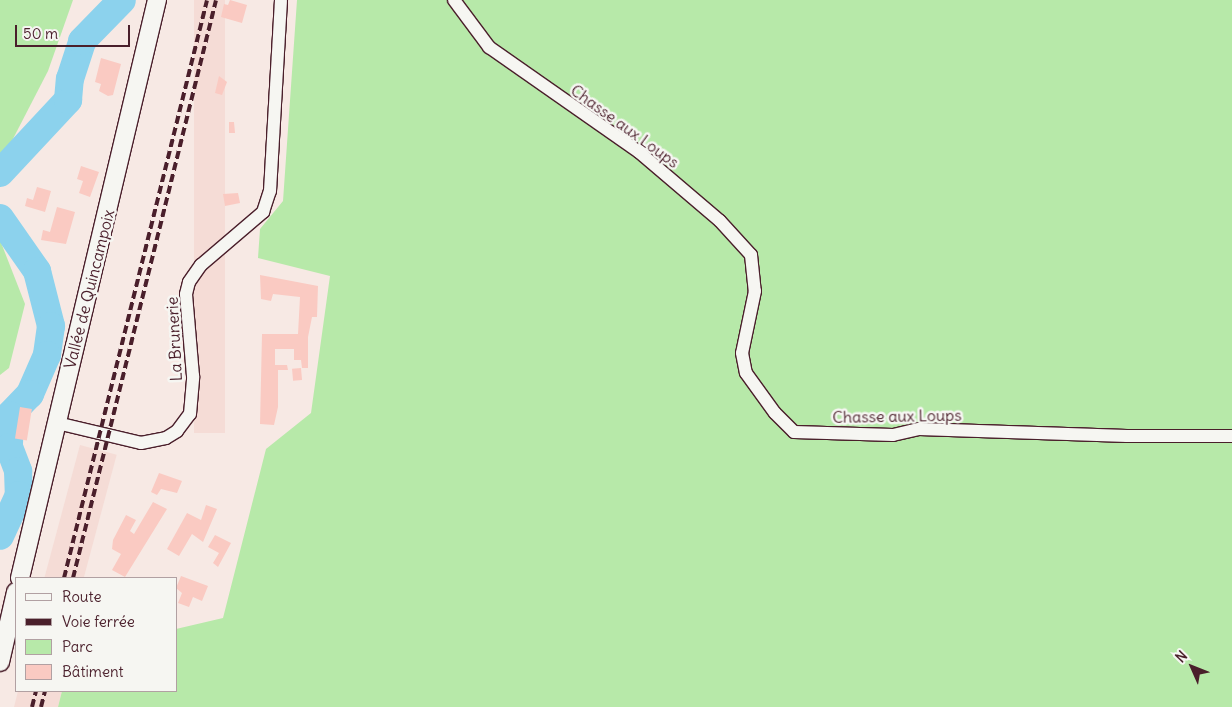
<!DOCTYPE html>
<meta charset="utf-8">
<style>
body{margin:0}
#map{position:relative;width:1232px;height:707px;overflow:hidden;background:#f7e9e4;font-family:Delius,sans-serif}
div>[style]{position:absolute}
[style*='--x']{left:calc(var(--x)*1px);top:calc(var(--y)*1px);width:calc(var(--w)*1px);rotate:calc(var(--a)*1deg)}
.built>*{inset:0;background:#f5dcd6;transform-origin:0 0}
.green>*{inset:0;background:#b7e9a9}
.river>*{height:28px;margin:-14px;padding:0 14px;transform-origin:14px;border-radius:14px;background:#8cd2ed}
.building>*{inset:0;background:#facac2;transform-origin:0 0}
.roads{filter:drop-shadow(1px 0 #4a1f2b) drop-shadow(-1px 0 #4a1f2b) drop-shadow(0 1px #4a1f2b) drop-shadow(0 -1px #4a1f2b)}
.minor>*{height:12px;margin:-6px;padding:0 6px;transform-origin:6px;border-radius:6px;background:#f6f6f2}
.secondary>*{height:18px;margin:-9px;padding:0 9px;transform-origin:9px;border-radius:9px;background:#f6f6f2}
.rail>*{height:4px;margin-top:-2px;transform-origin:0;background:repeating-linear-gradient(90deg,#4a1f2b 0 8px,transparent 0 12px)}
span{translate:-50% -50%;white-space:nowrap;text-align:center;line-height:1.15;-webkit-text-stroke:5px #f6f6f2;paint-order:stroke}
.street-label{font-size:16px;color:#4a1f2b}
.legend{position:absolute;left:15px;top:577px;width:162px;height:115px;box-sizing:border-box;background:#f6f6f2;border:1px solid #b1a0a2;margin:0;padding:6px 9px;list-style:none;font-size:15px;color:#4a1f2b}
.legend li{display:flex;align-items:center;gap:10px;height:25px}
.legend b{width:25px;border:1px solid #b1a0a2}
.north{position:absolute;left:1167px;top:642px;width:50px;height:50px;-webkit-text-stroke:4px #f6f6f2;paint-order:stroke;rotate:314deg;font-size:14px;font-weight:700;line-height:20px;text-align:center;color:#4a1f2b}
.north::after{content:'';display:block;margin:auto;width:18px;height:22px;background:#4a1f2b;clip-path:polygon(50% 0,100% 100%,50% 72%,0 100%)}
.scale{position:absolute;left:15px;top:25px;width:115px;height:22px;box-sizing:border-box;border:2px solid #4a1f2b;border-top:0;padding-left:6px;font-size:15px;line-height:18px;white-space:nowrap;color:#4a1f2b;-webkit-text-stroke:4px #f6f6f2;paint-order:stroke}
</style>
<div id="map">
<div class="built">
<div style="left:194px;top:0;width:31px;height:433px"></div>
<div style="left:80px;top:445px;width:38px;height:137px;rotate:15deg"></div>
<div style="clip-path:polygon(18px 691px,62px 691px,58px 707px,14px 707px)"></div>
</div>
<div class="green">
<div style="clip-path:polygon(0 0,73px 0,48px 71px,0 164px)"></div>
<div style="clip-path:polygon(297px 0,1232px 0,1232px 707px,58px 707px,62px 691px,176px 691px,176px 629px,223px 618px,266px 449px,311px 413px,330px 276px,258px 258px,260px 229px,283px 201px)"></div>
<div style="clip-path:polygon(0 240px,25px 304px,9px 368px,0 375px)"></div>
</div>
<div class="river">
<div style="--x:0;--y:173;--w:100;--a:-47"></div>
<div style="--x:68;--y:100;--w:21;--a:-85"></div>
<div style="--x:70;--y:79;--w:40;--a:-72"></div>
<div style="--x:82;--y:41;--w:57;--a:-45.7"></div>
<div style="--x:0;--y:218;--w:65;--a:55.1"></div>
<div style="--x:37;--y:271;--w:57;--a:75.7"></div>
<div style="--x:51;--y:326;--w:29;--a:98"></div>
<div style="--x:47;--y:355;--w:43;--a:113.6"></div>
<div style="--x:30;--y:394;--w:29;--a:134"></div>
<div style="--x:10;--y:415;--w:32;--a:92"></div>
<div style="--x:9;--y:447;--w:26;--a:69"></div>
<div style="--x:18;--y:471;--w:24;--a:88"></div>
<div style="--x:19;--y:495;--w:45;--a:114.9"></div>
</div>
<div class="building">
<div style="clip-path:polygon(230px 0,247px 5px,242px 23px,221px 17px,224px 4px,228px 5px)"></div>
<div style="clip-path:polygon(101px 58px,121px 64px,113px 95px,108px 96px,99px 91px,101px 84px,95px 82px)"></div>
<div style="clip-path:polygon(219px 76px,227px 82px,222px 95px,215px 93px)"></div>
<div style="clip-path:polygon(229px 122px,234px 122px,235px 133px,229px 133px)"></div>
<div style="clip-path:polygon(81px 166px,99px 172px,90px 197px,79px 193px,83px 181px,77px 179px)"></div>
<div style="clip-path:polygon(37px 187px,51px 191px,45px 212px,25px 206px,27px 198px,33px 200px)"></div>
<div style="clip-path:polygon(238px 193px,240px 203px,225px 206px,223px 194px)"></div>
<div style="clip-path:polygon(57px 207px,75px 212px,66px 244px,41px 240px,43px 230px,50px 232px)"></div>
<div style="clip-path:polygon(260px 275px,318px 286px,317px 317px,312px 317px,308px 337px,308px 368px,302px 368px,301px 360px,294px 360px,294px 349px,275px 349px,275px 365px,287px 365px,288px 370px,278px 370px,278px 407px,274px 425px,260px 424px,262px 334px,298px 334px,300px 297px,273px 294px,271px 301px,261px 299px)"></div>
<div style="left:301px;top:368px;width:12px;height:9px;rotate:85deg"></div>
<div style="left:20px;top:407px;width:12px;height:32px;rotate:9deg"></div>
<div style="clip-path:polygon(159px 473px,182px 481px,177px 493px,161px 489px,157px 495px,151px 492px)"></div>
<div style="clip-path:polygon(153px 502px,167px 509px,125px 577px,112px 570px,121px 554px,112px 549px,113px 540px,126px 515px,136px 520px,130px 531px,134px 534px)"></div>
<div style="clip-path:polygon(206px 505px,217px 509px,203px 542px,192px 534px,179px 556px,167px 549px,187px 513px,201px 520px)"></div>
<div style="clip-path:polygon(215px 535px,231px 543px,218px 567px,213px 563px,219px 553px,208px 547px)"></div>
<div style="clip-path:polygon(181px 576px,208px 586px,202px 601px,193px 597px,189px 607px,178px 603px,182px 593px,176px 588px)"></div>
</div>
<div class="roads">
<div class="minor">
<div style="--x:454;--y:0;--w:59;--a:53.3"></div>
<div style="--x:489;--y:47;--w:183;--a:35"></div>
<div style="--x:639;--y:152;--w:106;--a:40.4"></div>
<div style="--x:720;--y:221;--w:46;--a:47.6"></div>
<div style="--x:751;--y:255;--w:36;--a:84"></div>
<div style="--x:755;--y:291;--w:63;--a:101.8"></div>
<div style="--x:742;--y:353;--w:20;--a:79"></div>
<div style="--x:746;--y:373;--w:49;--a:54.1"></div>
<div style="--x:775;--y:413;--w:27;--a:45"></div>
<div style="--x:794;--y:432;--w:99;--a:1.7"></div>
<div style="--x:893;--y:435;--w:27;--a:-13"></div>
<div style="--x:919;--y:429;--w:208;--a:1.9"></div>
<div style="--x:1127;--y:436;--w:105;--a:0"></div>
<div style="--x:57;--y:423;--w:86;--a:13.4"></div>
<div style="--x:141;--y:443;--w:25;--a:-11"></div>
<div style="--x:166;--y:438;--w:13;--a:-32"></div>
<div style="--x:177;--y:431;--w:21;--a:-53"></div>
<div style="--x:190;--y:414;--w:38;--a:-85"></div>
<div style="--x:193;--y:376;--w:82;--a:-94.9"></div>
<div style="--x:186;--y:294;--w:12;--a:-76"></div>
<div style="--x:189;--y:282;--w:21;--a:-55"></div>
<div style="--x:201;--y:265;--w:82;--a:-40.5"></div>
<div style="--x:263;--y:212;--w:22;--a:-72"></div>
<div style="--x:270;--y:191;--w:191;--a:-86.7"></div>
</div>
<div class="secondary">
<div style="--x:20;--y:578;--w:594;--a:-76.67"></div>
<div style="--x:0;--y:662;--w:72;--a:-77.1"></div>
</div>
</div>
<div class="rail">
<div style="--x:64;--y:578;--w:595;--a:-76.1"></div>
<div style="--x:73;--y:578;--w:595;--a:-76.1"></div>
<div style="--x:32;--y:707;--w:16;--a:-76"></div>
<div style="--x:41;--y:707;--w:16;--a:-76"></div>
</div>
<div class="street-label">
<span style="left:625px;top:126px;rotate:36deg">Chasse aux Loups</span>
<span style="left:89px;top:289px;rotate:-76deg">Vallée de Quincampoix</span>
<span style="left:174px;top:339px;rotate:-93deg">La Brunerie</span>
<span style="left:897px;top:416px;rotate:-1deg">Chasse aux Loups</span>
</div>
<ul class="legend">
<li><b style="height:6px;background:#f6f6f2"></b>Route</li>
<li><b style="height:6px;background:#4a1f2b"></b>Voie ferrée</li>
<li><b style="height:14px;background:#b7e9a9"></b>Parc</li>
<li><b style="height:14px;background:#facac2"></b>Bâtiment</li>
</ul>
<div class="north">N</div>
<div class="scale">50 m</div>
</div>
